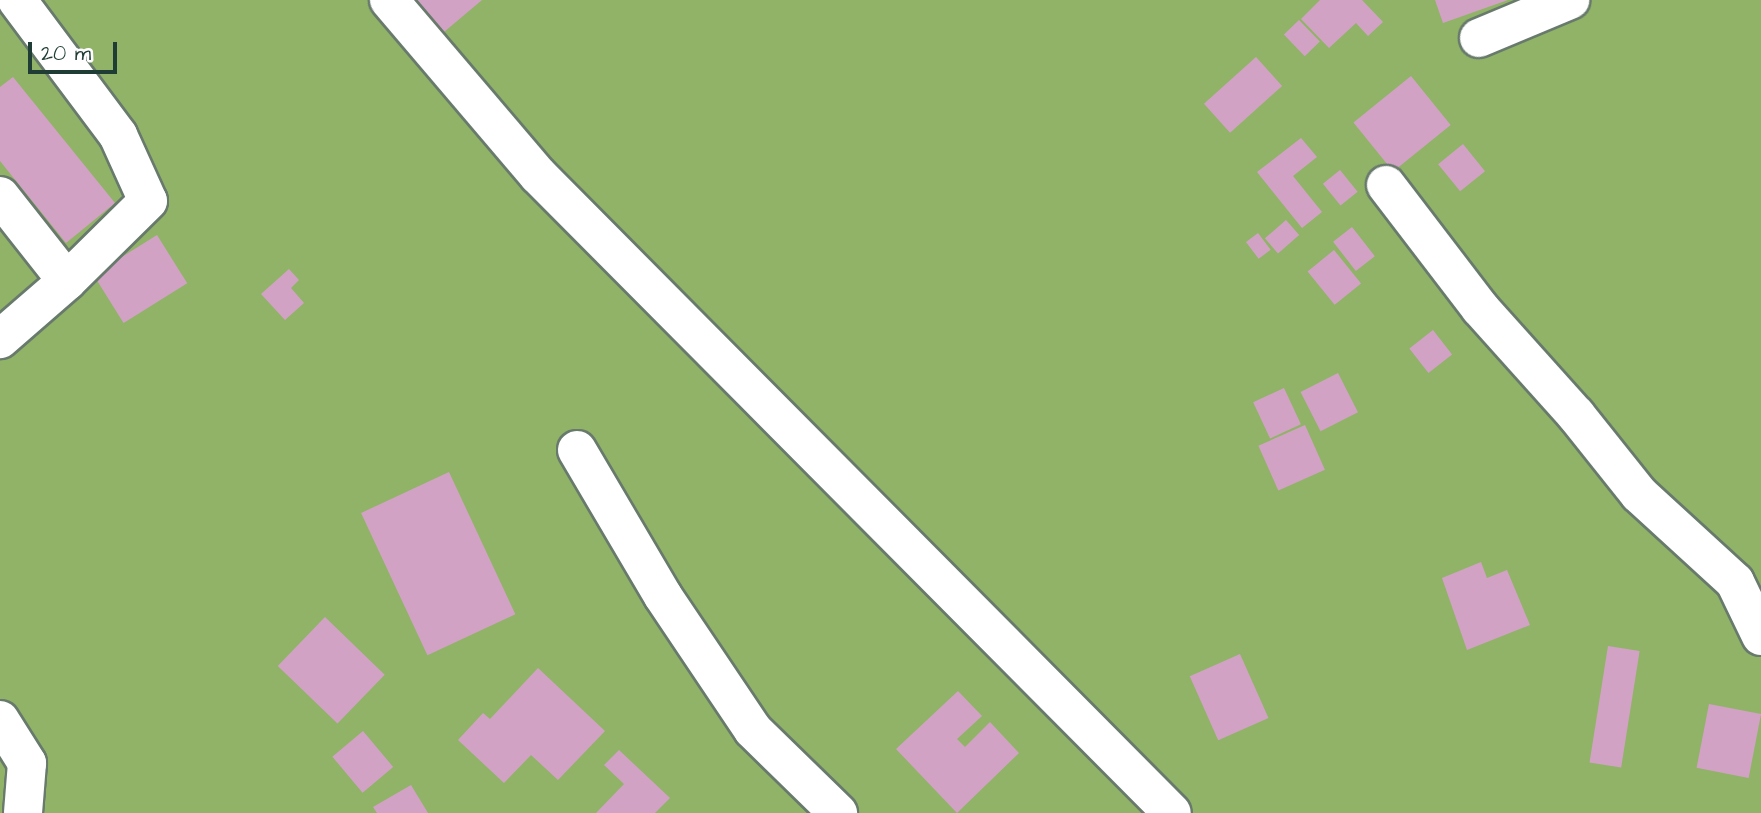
<!DOCTYPE html>
<style>
body{margin:0}
#map{position:relative;width:1761px;height:813px;overflow:hidden;background:#efebd3;font-family:"Architects Daughter",sans-serif}
div>[style]{position:absolute}
[style*='--x']{left:calc(var(--x)*1px);top:calc(var(--y)*1px);width:calc(var(--w)*1px);rotate:calc(var(--a)*1deg)}
.forest>*{inset:0;background:#90b368;transform-origin:0 0}
.building>*{inset:0;background:#d2a2c5;transform-origin:0 0}
.roads{filter:drop-shadow(2px 0 #687a6c) drop-shadow(-2px 0 #687a6c) drop-shadow(0 2px #687a6c) drop-shadow(0 -2px #687a6c)}
.minor>*{height:38px;margin:-19px;padding:0 19px;transform-origin:19px;border-radius:19px;background:#fff}
span{translate:-50% -50%;white-space:nowrap;text-align:center;line-height:1.15;-webkit-text-stroke:7px #fff;paint-order:stroke}
.scale{position:absolute;left:28px;top:42px;width:89px;height:32px;box-sizing:border-box;border:4px solid #1f3d34;border-top:0;padding-left:9px;font-size:21px;line-height:24px;white-space:nowrap;color:#1f3d34;-webkit-text-stroke:5px #fff;paint-order:stroke}
</style>
<div id="map">
<div class="forest">
<div style="left:0;top:0;width:1761px;height:813px"></div>
</div>
<div class="building">
<div style="clip-path:polygon(417px 0,482px 0,444px 32px)"></div>
<div style="clip-path:polygon(1320px 0,1362px 0,1383px 22px,1368px 36px,1356px 23px,1329px 48px,1301px 19px)"></div>
<div style="clip-path:polygon(1435px 0,1508px 0,1443px 23px)"></div>
<div style="left:1299px;top:20px;width:30px;height:21px;rotate:46deg"></div>
<div style="left:1256px;top:57px;width:39px;height:70px;rotate:48deg"></div>
<div style="left:1411px;top:76px;width:63px;height:74px;rotate:51deg"></div>
<div style="clip-path:polygon(13px 77px,115px 203px,66px 243px,0 161px,0 87px)"></div>
<div style="clip-path:polygon(1301px 138px,1317px 157px,1293px 176px,1322px 212px,1302px 228px,1257px 172px)"></div>
<div style="left:1463px;top:144px;width:35px;height:32px;rotate:51deg"></div>
<div style="left:1340px;top:170px;width:28px;height:22px;rotate:51deg"></div>
<div style="left:1286px;top:220px;width:20px;height:28px;rotate:49deg"></div>
<div style="left:1352px;top:227px;width:37px;height:24px;rotate:52deg"></div>
<div style="left:1258px;top:233px;width:21px;height:15px;rotate:53deg"></div>
<div style="left:157px;top:235px;width:57px;height:75px;rotate:58deg"></div>
<div style="left:1334px;top:250px;width:43px;height:34px;rotate:51deg"></div>
<div style="clip-path:polygon(289px 269px,299px 280px,291px 288px,304px 303px,285px 320px,261px 294px)"></div>
<div style="left:1433px;top:330px;width:31px;height:30px;rotate:52deg"></div>
<div style="left:1338px;top:373px;width:44px;height:42px;rotate:63deg"></div>
<div style="left:1284px;top:388px;width:40px;height:34px;rotate:65deg"></div>
<div style="left:1305px;top:425px;width:49px;height:51px;rotate:66deg"></div>
<div style="left:449px;top:472px;width:157px;height:97px;rotate:65deg"></div>
<div style="clip-path:polygon(1481px 562px,1487px 578px,1507px 570px,1530px 625px,1467px 650px,1442px 578px)"></div>
<div style="left:325px;top:617px;width:83px;height:68px;rotate:44deg"></div>
<div style="left:1608px;top:646px;width:32px;height:118px;rotate:9deg"></div>
<div style="left:1240px;top:654px;width:70px;height:55px;rotate:66deg"></div>
<div style="clip-path:polygon(538px 668px,605px 731px,558px 780px,531px 755px,504px 783px,458px 740px,483px 713px,490px 719px)"></div>
<div style="clip-path:polygon(958px 691px,982px 716px,957px 739px,965px 747px,990px 722px,1019px 753px,957px 813px,896px 749px)"></div>
<div style="left:1709px;top:704px;width:53px;height:65px;rotate:11deg"></div>
<div style="left:363px;top:731px;width:47px;height:40px;rotate:50deg"></div>
<div style="clip-path:polygon(619px 750px,670px 798px,655px 813px,596px 813px,624px 784px,604px 765px)"></div>
<div style="clip-path:polygon(411px 785px,428px 813px,377px 813px,373px 807px)"></div>
</div>
<div class="roads">
<div class="minor">
<div style="--x:17;--y:0;--w:169;--a:53.2"></div>
<div style="--x:118;--y:135;--w:72;--a:65.6"></div>
<div style="--x:148;--y:201;--w:114;--a:135.4"></div>
<div style="--x:389;--y:0;--w:230;--a:49.6"></div>
<div style="--x:538;--y:175;--w:899;--a:45.18"></div>
<div style="--x:1479;--y:38;--w:99;--a:-22.7"></div>
<div style="--x:1386;--y:185;--w:155;--a:52.6"></div>
<div style="--x:1480;--y:308;--w:144;--a:48.1"></div>
<div style="--x:1576;--y:415;--w:101;--a:51.4"></div>
<div style="--x:1639;--y:494;--w:130;--a:42.5"></div>
<div style="--x:1735;--y:582;--w:60;--a:64.3"></div>
<div style="--x:0;--y:196;--w:108;--a:51.8"></div>
<div style="--x:67;--y:281;--w:89;--a:139.1"></div>
<div style="--x:577;--y:450;--w:169;--a:59.5"></div>
<div style="--x:663;--y:596;--w:161;--a:56.1"></div>
<div style="--x:753;--y:730;--w:119;--a:44.3"></div>
<div style="--x:0;--y:720;--w:51;--a:57.9"></div>
<div style="--x:27;--y:763;--w:50;--a:94.6"></div>
</div>
</div>
<div class="scale">20 m</div>
</div>
